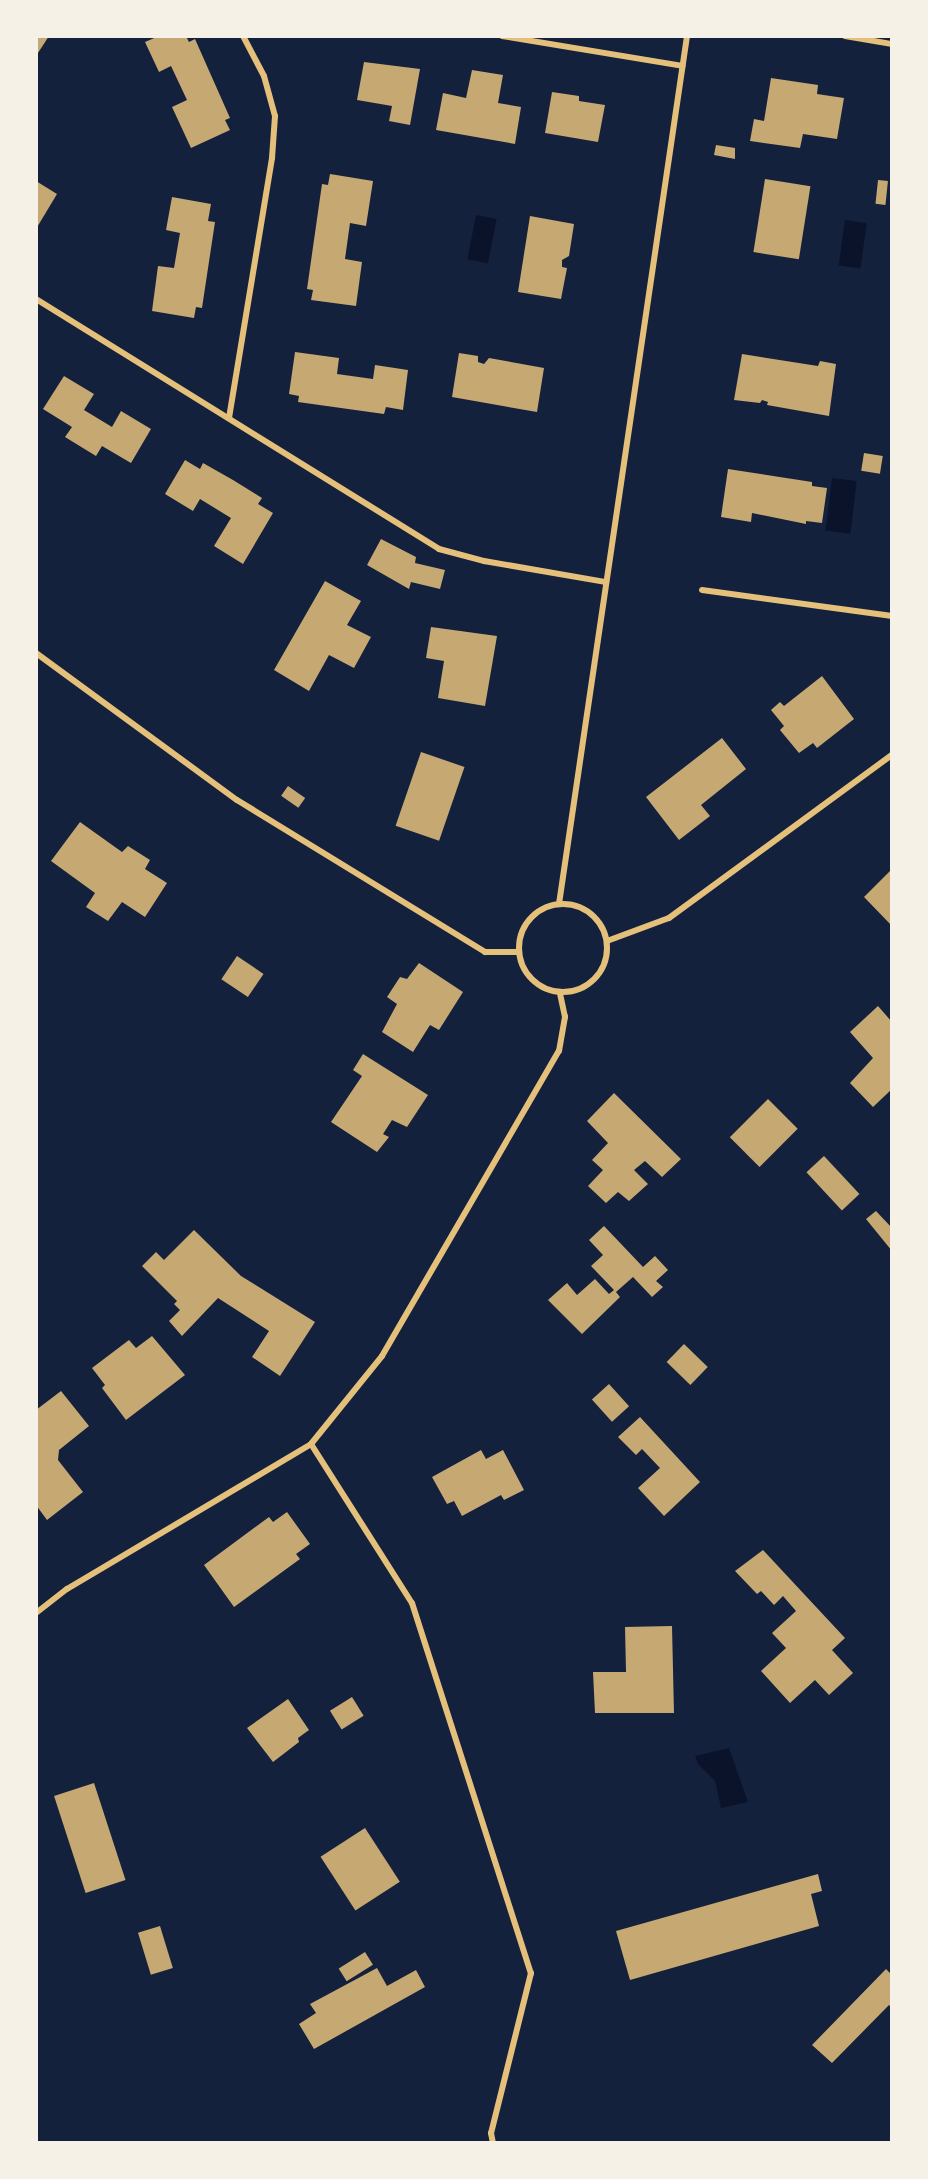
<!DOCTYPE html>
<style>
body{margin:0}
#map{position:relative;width:928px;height:2179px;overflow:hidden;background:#14213d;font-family:"Titillium Web",sans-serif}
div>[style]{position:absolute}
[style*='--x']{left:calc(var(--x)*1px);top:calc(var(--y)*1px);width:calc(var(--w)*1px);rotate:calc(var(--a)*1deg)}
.water>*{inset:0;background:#0b132b;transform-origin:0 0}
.building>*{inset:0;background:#c6a872;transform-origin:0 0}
.minor>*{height:6px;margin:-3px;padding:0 3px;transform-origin:3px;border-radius:3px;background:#e5c07b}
.minor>.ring{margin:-3px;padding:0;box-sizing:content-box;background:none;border:6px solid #e5c07b;border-radius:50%}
span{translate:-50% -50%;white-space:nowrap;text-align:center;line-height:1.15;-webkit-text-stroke:4.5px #f6f1e7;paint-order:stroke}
.frame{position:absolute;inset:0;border:38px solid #f6f1e7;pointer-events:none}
</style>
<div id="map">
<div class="water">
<div style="left:476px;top:215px;width:21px;height:45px;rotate:11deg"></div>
<div style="left:845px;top:220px;width:22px;height:46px;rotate:8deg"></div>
<div style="left:832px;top:478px;width:25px;height:53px;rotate:7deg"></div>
<div style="clip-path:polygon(729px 1748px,748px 1802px,721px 1808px,715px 1781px,698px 1764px,695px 1756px)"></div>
</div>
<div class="building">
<div style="clip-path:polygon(36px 36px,49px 36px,36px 56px)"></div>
<div style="clip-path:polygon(159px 36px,186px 36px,189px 42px,195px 39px,230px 118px,225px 120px,230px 130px,191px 148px,172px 107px,187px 100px,171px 66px,159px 72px,145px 42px)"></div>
<div style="clip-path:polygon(364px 62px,420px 69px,410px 125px,389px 121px,392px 106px,357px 100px)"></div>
<div style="clip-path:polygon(472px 70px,503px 75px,498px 103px,521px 107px,515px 144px,436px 130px,443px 93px,466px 98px)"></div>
<div style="clip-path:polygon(771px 78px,818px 85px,817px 94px,844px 98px,837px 139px,803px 134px,800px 148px,750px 141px,754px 119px,764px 121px)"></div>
<div style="clip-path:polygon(552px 92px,579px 96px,579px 101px,605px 105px,598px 142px,545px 133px)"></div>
<div style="clip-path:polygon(716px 145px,735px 148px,735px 159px,714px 155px)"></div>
<div style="clip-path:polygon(330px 174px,373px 181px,366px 226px,350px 223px,345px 259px,362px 262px,356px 306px,311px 300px,313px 290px,307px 289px,322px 184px,328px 185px)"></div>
<div style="left:765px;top:179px;width:46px;height:74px;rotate:9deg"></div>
<div style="left:878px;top:180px;width:10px;height:24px;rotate:6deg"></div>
<div style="clip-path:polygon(36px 181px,57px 194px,36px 229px)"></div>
<div style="clip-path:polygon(172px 197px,211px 204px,208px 221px,215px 222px,202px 308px,196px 307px,194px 318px,152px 311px,158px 266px,174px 268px,180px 233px,166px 230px)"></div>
<div style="clip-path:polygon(530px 216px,574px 224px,569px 256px,562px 260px,562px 267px,567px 268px,561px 299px,518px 292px)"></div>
<div style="clip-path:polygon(295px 352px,339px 358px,337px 374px,373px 379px,375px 365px,408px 370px,403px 410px,386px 407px,384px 414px,298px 402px,299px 396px,289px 394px)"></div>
<div style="clip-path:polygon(459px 353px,478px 356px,478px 362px,484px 364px,489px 358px,544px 368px,537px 412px,452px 397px)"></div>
<div style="clip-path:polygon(742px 354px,818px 366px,820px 361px,836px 364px,829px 416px,767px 405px,768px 402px,762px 400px,760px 403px,734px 400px)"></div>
<div style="clip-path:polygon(64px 376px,94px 394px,84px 410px,112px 427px,121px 411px,151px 429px,131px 463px,102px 446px,96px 456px,65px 437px,72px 427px,43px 409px)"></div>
<div style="left:864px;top:453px;width:19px;height:18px;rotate:9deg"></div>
<div style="clip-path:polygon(185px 460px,200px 469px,203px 463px,233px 480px,262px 498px,258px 504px,273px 513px,243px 564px,214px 546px,231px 518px,200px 499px,193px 511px,165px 494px)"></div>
<div style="clip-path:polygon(728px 469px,812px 482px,812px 486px,827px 488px,822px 523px,806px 521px,806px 524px,752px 513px,751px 522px,721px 517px)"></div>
<div style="clip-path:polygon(381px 539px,416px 557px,415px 563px,445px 570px,440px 589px,411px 582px,409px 589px,367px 565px)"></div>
<div style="clip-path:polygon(325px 581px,361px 601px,347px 625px,371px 637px,354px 668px,329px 655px,309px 691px,274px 670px)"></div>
<div style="clip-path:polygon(431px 627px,497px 636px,485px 706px,438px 698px,444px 661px,426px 658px)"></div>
<div style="clip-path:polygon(822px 676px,854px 719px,817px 748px,813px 743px,799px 753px,780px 730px,784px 726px,771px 710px,780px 702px,784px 706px)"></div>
<div style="clip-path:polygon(722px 738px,746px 769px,701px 805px,710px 816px,679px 840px,646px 797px)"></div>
<div style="left:421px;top:752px;width:46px;height:78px;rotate:19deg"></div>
<div style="left:288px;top:786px;width:21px;height:12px;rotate:35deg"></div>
<div style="clip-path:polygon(80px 822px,122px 852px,128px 846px,150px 860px,145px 869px,167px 883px,145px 917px,122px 902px,108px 921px,86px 907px,95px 893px,51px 861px)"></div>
<div style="clip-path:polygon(892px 869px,892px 926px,864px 897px)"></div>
<div style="left:237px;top:956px;width:32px;height:28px;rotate:34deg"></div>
<div style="clip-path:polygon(419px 963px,463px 992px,439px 1030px,430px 1025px,413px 1052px,382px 1032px,397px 1004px,387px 997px,400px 977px,407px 979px)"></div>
<div style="clip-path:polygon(878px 1006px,892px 1022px,892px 1089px,873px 1107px,850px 1083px,873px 1058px,850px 1032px)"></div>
<div style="clip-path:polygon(363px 1054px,428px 1095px,407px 1127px,392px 1120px,383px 1134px,389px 1137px,377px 1152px,331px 1122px,362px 1076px,353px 1070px)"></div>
<div style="clip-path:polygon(614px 1093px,681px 1159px,662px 1177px,645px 1161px,634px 1170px,648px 1184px,629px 1201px,618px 1192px,606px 1203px,588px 1186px,603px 1170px,592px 1160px,608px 1143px,587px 1121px)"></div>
<div style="left:768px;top:1099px;width:42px;height:54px;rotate:45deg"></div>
<div style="left:824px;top:1156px;width:52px;height:24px;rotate:47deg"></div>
<div style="clip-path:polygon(876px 1211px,892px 1228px,892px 1251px,866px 1219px)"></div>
<div style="clip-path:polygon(604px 1226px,643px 1267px,655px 1256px,668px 1270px,656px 1281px,663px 1287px,652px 1297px,633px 1277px,616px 1292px,620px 1297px,582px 1334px,548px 1300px,567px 1283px,577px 1295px,595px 1279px,609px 1294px,614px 1290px,591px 1266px,603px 1255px,589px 1240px)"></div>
<div style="clip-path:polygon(194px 1230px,241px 1276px,315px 1322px,280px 1376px,252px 1357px,269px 1331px,218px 1298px,182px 1336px,169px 1321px,180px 1310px,174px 1304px,177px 1301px,142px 1266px,156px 1252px,164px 1260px)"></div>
<div style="clip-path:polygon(152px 1336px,185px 1375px,126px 1420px,102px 1388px,105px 1385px,92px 1368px,129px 1340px,136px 1348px)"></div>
<div style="left:684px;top:1344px;width:33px;height:25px;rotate:44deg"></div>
<div style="left:609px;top:1384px;width:30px;height:23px;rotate:48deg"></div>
<div style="clip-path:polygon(61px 1391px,89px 1426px,59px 1450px,58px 1460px,83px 1492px,47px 1520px,36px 1505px,36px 1410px)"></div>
<div style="clip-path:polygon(640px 1417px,700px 1482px,664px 1516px,638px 1488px,660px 1468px,642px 1449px,636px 1455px,618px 1437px)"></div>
<div style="clip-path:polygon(481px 1450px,486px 1459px,503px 1450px,524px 1490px,504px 1500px,501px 1495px,462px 1516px,454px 1501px,447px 1504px,432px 1477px)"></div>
<div style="clip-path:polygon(287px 1512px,310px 1544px,296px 1554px,300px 1559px,234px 1607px,204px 1565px,269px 1517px,273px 1522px)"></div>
<div style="clip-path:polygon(763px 1550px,845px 1638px,832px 1650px,853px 1673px,829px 1695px,815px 1680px,790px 1703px,761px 1671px,786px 1648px,772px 1633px,796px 1611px,783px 1596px,774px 1605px,761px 1591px,757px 1594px,735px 1571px)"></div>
<div style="clip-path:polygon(672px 1626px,674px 1713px,595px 1713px,593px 1672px,626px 1672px,625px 1627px)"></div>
<div style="left:352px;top:1697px;width:22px;height:26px;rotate:58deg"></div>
<div style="clip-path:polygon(288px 1699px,309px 1730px,298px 1738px,299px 1742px,273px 1762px,247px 1728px)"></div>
<div style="left:94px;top:1783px;width:102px;height:42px;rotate:72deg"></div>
<div style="left:365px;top:1828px;width:64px;height:53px;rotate:57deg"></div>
<div style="clip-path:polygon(818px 1874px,822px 1891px,811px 1894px,819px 1926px,630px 1980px,616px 1931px)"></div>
<div style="left:160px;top:1926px;width:44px;height:23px;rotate:73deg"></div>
<div style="left:365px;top:1952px;width:15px;height:31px;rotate:58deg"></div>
<div style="clip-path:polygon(377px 1968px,387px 1986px,416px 1970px,425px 1987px,314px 2049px,299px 2024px,316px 2013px,310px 2004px)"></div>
<div style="clip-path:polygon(886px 1969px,892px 1975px,892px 2008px,889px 2005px,832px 2063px,812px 2045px)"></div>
</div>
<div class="minor">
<div style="--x:502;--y:36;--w:183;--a:9.4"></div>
<div style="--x:845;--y:36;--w:48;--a:9.7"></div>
<div style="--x:36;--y:299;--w:474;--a:31.8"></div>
<div style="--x:439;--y:549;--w:47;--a:14.9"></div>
<div style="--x:484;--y:561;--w:124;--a:9.8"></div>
<div style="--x:229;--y:418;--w:264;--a:-80.6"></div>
<div style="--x:272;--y:158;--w:42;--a:-85.9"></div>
<div style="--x:275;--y:116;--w:41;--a:-105.4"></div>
<div style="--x:264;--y:76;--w:45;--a:-117.7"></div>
<div style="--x:702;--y:590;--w:192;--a:7.8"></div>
<div style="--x:36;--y:653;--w:249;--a:36.2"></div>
<div style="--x:237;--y:800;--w:291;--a:31.5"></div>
<div style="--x:485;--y:952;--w:34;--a:0"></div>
<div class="ring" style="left:519px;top:904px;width:82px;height:82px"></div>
<div style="--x:559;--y:904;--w:877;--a:-81.61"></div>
<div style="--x:607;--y:941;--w:66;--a:-20.4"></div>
<div style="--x:669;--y:918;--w:276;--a:-36.2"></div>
<div style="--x:311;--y:1444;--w:188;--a:57.6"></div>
<div style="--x:412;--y:1603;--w:389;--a:72.2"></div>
<div style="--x:531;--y:1973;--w:165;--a:104"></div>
<div style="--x:491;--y:2133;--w:10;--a:79"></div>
<div style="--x:36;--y:1613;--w:39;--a:-38"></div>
<div style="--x:67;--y:1589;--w:284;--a:-30.7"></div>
<div style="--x:311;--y:1444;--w:113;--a:-51.1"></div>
<div style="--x:382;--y:1356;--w:353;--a:-59.9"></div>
<div style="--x:559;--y:1051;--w:35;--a:-80"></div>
<div style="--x:565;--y:1017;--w:25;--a:-102"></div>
</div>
<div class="frame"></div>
</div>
